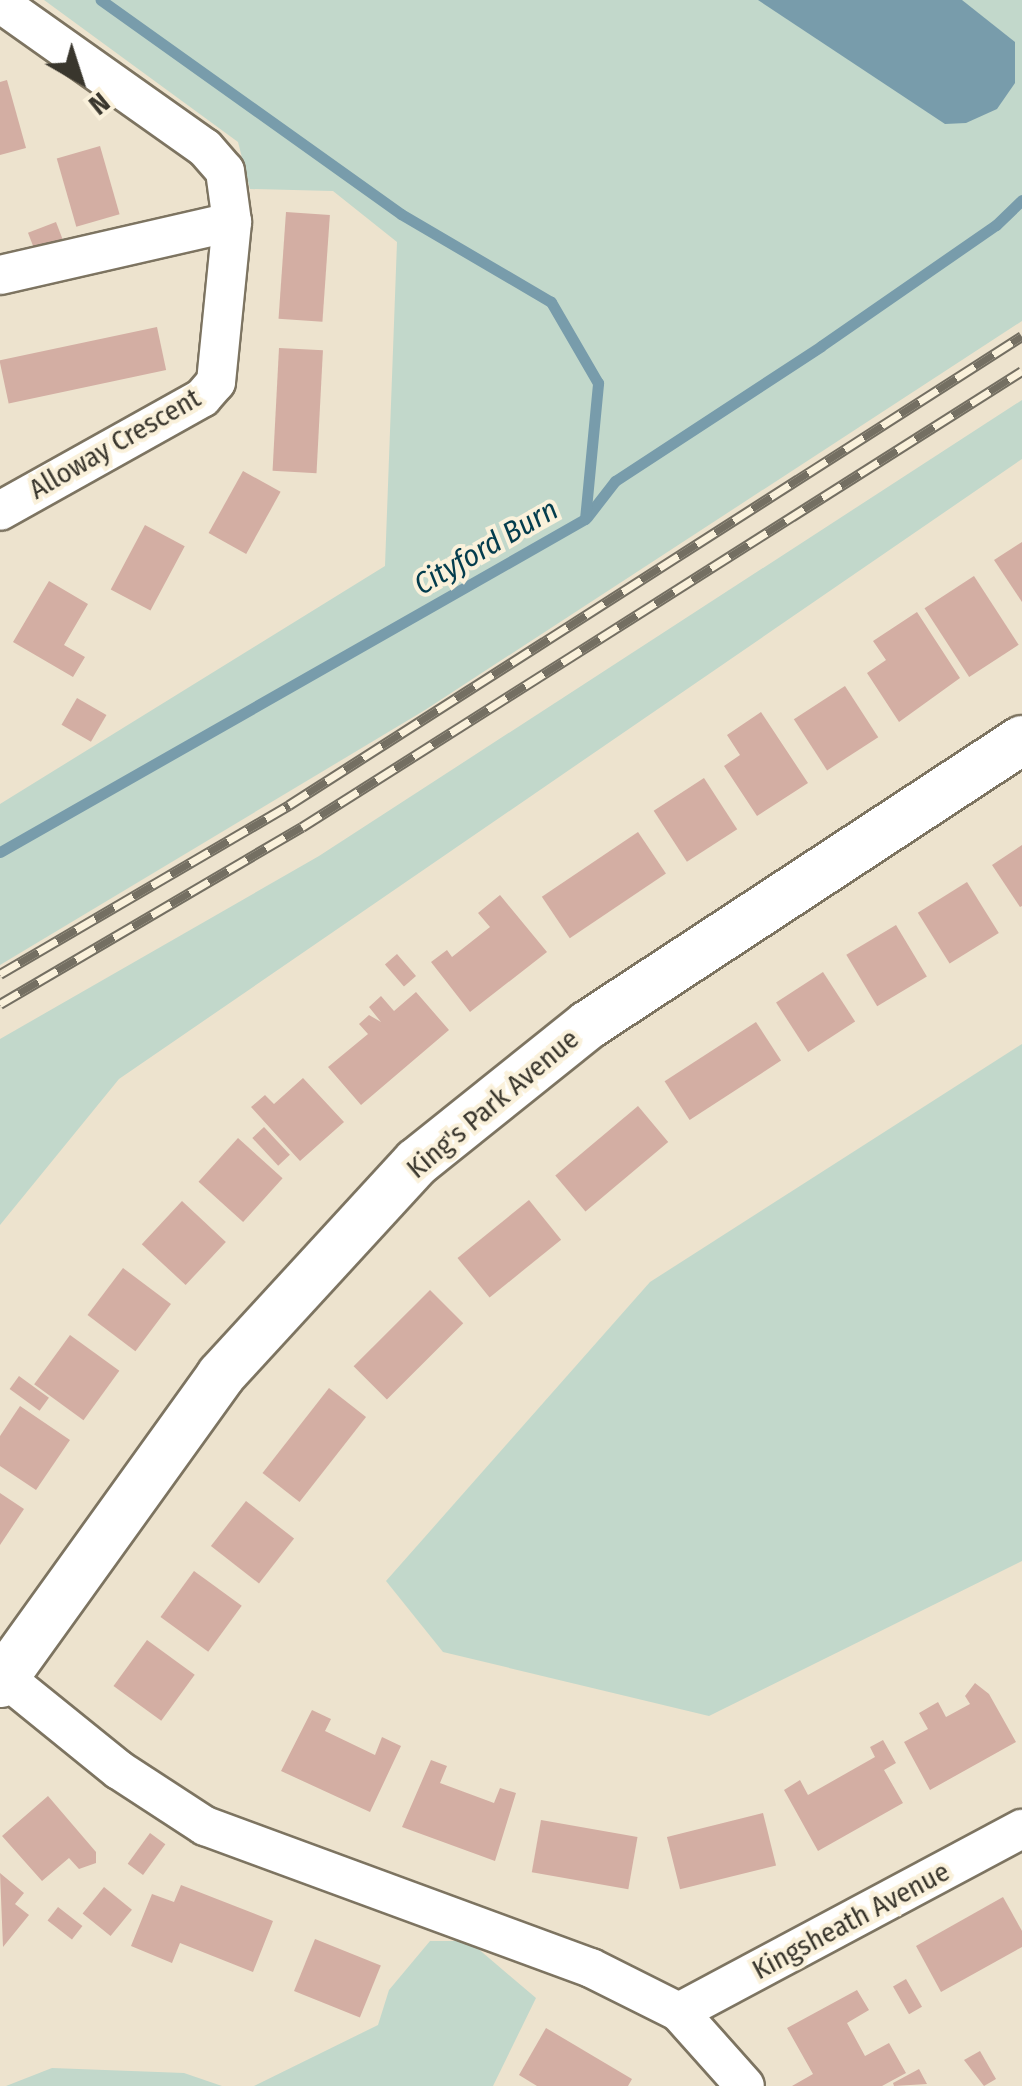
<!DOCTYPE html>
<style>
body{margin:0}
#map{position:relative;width:1022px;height:2086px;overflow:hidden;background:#ede3ce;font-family:"Fira Sans Condensed",sans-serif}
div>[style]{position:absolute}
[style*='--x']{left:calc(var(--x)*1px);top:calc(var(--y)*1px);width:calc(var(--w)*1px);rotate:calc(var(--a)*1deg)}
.green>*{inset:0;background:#c2d8cb}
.water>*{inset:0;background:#789cab}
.stream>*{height:11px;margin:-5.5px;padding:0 5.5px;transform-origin:5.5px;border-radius:5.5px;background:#789cab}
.building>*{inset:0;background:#d3aea3;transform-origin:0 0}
.roads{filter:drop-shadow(2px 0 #7d7461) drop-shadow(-2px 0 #7d7461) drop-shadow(0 2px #7d7461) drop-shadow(0 -2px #7d7461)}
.minor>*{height:38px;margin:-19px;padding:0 19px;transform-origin:19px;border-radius:19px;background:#fff}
.major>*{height:48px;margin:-24px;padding:0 24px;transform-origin:24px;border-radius:24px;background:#fff}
.rail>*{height:11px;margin-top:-5.5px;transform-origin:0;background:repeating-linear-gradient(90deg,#faf1db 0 22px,#746f62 0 44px);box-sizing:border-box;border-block:2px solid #746f62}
span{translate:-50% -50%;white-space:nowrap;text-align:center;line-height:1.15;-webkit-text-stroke:8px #faf1db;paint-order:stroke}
.street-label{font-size:28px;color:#39362d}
.water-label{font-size:30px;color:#033c4d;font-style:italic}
.north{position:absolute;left:30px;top:30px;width:100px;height:100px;-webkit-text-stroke:8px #faf1db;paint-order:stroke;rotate:141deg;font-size:28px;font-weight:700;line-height:40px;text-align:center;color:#39362d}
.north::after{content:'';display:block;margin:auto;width:35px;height:45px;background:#39362d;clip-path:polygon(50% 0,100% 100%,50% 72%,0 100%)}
</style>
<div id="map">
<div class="green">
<div style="clip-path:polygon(44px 0,1022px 0,1022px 321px,425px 710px,0 965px,0 804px,385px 566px,397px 242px,333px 191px,250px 189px,238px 142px)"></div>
<div style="clip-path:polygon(1022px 400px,1022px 459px,119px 1079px,0 1225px,0 1039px,319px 856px)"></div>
<div style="clip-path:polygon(1022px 1044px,1022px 1561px,709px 1716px,443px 1652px,386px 1581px,650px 1282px)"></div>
<div style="clip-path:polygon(430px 1941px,469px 1941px,536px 1998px,493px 2086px,254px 2086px,378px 2025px,389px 1990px)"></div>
<div style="clip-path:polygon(52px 2068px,184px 2073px,222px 2086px,6px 2086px)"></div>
</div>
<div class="water">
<div style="clip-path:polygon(758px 0,962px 0,1015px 42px,1015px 83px,997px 109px,966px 123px,945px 124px)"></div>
</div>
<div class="stream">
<div style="--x:587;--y:517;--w:46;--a:-52.1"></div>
<div style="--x:615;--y:481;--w:246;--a:-33.2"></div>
<div style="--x:821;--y:346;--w:213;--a:-34.7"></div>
<div style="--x:996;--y:225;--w:36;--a:-44"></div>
<div style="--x:0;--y:852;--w:673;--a:-29.65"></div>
<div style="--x:585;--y:519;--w:137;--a:-84.5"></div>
<div style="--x:598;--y:383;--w:94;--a:-120.1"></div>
<div style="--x:551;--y:302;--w:174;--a:-149.6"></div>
<div style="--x:401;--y:214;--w:369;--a:-144.5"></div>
</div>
<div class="building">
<div style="clip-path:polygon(7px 80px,26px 148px,0 155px,0 82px)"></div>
<div style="left:100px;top:146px;width:71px;height:45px;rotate:74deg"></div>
<div style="left:286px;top:212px;width:44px;height:107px;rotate:4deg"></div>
<div style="left:56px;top:222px;width:19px;height:30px;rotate:69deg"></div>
<div style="left:157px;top:327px;width:44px;height:161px;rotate:78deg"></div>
<div style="left:279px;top:348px;width:44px;height:123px;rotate:3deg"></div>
<div style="left:243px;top:471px;width:43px;height:71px;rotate:29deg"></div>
<div style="left:145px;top:525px;width:45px;height:73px;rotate:28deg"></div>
<div style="clip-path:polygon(1022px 542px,1022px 602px,994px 560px)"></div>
<div style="left:974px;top:576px;width:82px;height:59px;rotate:57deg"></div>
<div style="clip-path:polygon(49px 581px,88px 604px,64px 645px,85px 657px,73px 677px,13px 642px)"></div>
<div style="clip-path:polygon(917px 612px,960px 678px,899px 722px,867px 673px,886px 660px,873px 641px)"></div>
<div style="left:845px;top:686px;width:61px;height:61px;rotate:57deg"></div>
<div style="left:77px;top:698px;width:34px;height:31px;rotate:30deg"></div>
<div style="clip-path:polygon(761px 712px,808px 783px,757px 816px,724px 766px,740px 755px,727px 735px)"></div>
<div style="left:704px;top:778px;width:61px;height:60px;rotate:57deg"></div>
<div style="left:638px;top:832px;width:50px;height:116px;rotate:56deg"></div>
<div style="clip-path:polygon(1022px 845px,1022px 906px,1020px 907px,992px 865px)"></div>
<div style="left:967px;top:882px;width:60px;height:58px;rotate:58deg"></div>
<div style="clip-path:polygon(500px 895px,547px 952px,470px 1012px,431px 962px,447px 950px,452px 957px,490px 927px,478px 913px)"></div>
<div style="left:896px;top:925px;width:60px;height:58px;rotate:59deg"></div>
<div style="left:397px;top:954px;width:29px;height:16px;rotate:49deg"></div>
<div style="left:823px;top:972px;width:59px;height:56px;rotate:57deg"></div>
<div style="clip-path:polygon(416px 992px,449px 1030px,361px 1105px,328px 1067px,368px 1034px,359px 1024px,369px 1015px,381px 1022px,369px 1007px,381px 996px,394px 1011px)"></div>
<div style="left:756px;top:1022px;width:46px;height:109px;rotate:57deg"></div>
<div style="clip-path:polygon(303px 1078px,344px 1122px,300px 1161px,251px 1107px,265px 1095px,274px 1104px)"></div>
<div style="left:638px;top:1106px;width:47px;height:108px;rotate:50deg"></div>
<div style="left:264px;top:1127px;width:38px;height:16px;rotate:47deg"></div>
<div style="left:238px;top:1138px;width:60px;height:59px;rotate:42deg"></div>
<div style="left:529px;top:1200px;width:51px;height:92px;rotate:51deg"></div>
<div style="left:182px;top:1201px;width:60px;height:59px;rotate:43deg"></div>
<div style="left:123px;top:1268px;width:60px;height:59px;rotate:37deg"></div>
<div style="left:430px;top:1290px;width:47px;height:108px;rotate:45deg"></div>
<div style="left:70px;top:1335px;width:61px;height:61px;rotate:36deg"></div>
<div style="left:19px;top:1376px;width:37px;height:16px;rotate:36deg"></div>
<div style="left:329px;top:1388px;width:47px;height:108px;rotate:38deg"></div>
<div style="clip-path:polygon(20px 1406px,70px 1440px,36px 1490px,0 1466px,0 1436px)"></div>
<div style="clip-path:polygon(0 1493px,24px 1509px,0 1545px)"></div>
<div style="left:246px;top:1501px;width:61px;height:57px;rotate:38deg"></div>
<div style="left:194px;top:1571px;width:59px;height:57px;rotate:36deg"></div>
<div style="left:147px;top:1640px;width:59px;height:57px;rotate:36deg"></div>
<div style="clip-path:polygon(975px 1683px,989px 1694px,1016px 1742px,930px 1790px,904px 1742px,928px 1729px,919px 1713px,938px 1702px,946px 1717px,970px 1704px,965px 1696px)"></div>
<div style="clip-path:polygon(312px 1710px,331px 1719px,325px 1731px,375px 1755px,382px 1737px,401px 1746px,370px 1812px,281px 1771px)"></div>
<div style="clip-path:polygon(883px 1740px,896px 1763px,884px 1770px,903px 1803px,818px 1851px,784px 1790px,800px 1780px,808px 1795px,875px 1757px,870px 1747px)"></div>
<div style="clip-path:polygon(431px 1760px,447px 1766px,440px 1783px,494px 1803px,500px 1788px,516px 1793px,495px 1861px,402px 1827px)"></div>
<div style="clip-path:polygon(48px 1796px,96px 1852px,96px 1863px,79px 1869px,69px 1858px,42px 1881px,2px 1836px)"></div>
<div style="left:763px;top:1813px;width:54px;height:99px;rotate:76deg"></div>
<div style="left:541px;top:1820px;width:98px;height:53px;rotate:10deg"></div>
<div style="left:150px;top:1833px;width:19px;height:38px;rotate:36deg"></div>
<div style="clip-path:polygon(0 1873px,24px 1893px,15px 1904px,29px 1915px,3px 1947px)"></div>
<div style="clip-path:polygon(181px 1885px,273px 1921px,253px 1972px,180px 1943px,172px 1963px,131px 1946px,152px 1894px,174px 1902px)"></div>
<div style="left:104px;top:1887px;width:36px;height:34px;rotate:39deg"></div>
<div style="clip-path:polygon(1003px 1897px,1022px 1931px,1022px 1947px,941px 1992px,916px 1946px)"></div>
<div style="left:58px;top:1907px;width:31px;height:17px;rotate:38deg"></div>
<div style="left:315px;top:1939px;width:71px;height:56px;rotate:22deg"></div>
<div style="left:906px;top:1979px;width:32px;height:15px;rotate:60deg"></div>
<div style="clip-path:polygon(857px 1990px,869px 2010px,847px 2023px,865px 2056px,889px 2043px,906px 2073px,882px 2086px,792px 2086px,813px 2074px,787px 2028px)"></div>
<div style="clip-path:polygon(546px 2028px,632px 2079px,628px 2086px,537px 2086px,519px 2075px)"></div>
<div style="clip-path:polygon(980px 2051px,996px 2079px,984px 2086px,964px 2060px)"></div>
<div style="clip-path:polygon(919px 2069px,927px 2084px,894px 2086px,893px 2083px)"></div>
</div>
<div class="roads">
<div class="minor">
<div style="--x:0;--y:3;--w:251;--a:35.3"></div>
<div style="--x:205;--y:148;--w:30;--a:49"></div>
<div style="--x:225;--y:171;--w:51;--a:82.2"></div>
<div style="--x:232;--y:222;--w:161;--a:95.7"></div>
<div style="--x:216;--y:382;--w:21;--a:131"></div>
<div style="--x:202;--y:398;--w:231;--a:150.8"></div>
<div style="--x:0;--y:275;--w:238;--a:-12.9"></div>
<div style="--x:4;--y:1677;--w:148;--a:39"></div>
<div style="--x:119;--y:1770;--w:103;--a:33.1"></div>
<div style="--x:205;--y:1826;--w:411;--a:20.2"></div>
<div style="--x:591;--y:1968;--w:98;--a:26.6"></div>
<div style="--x:679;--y:2012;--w:99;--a:48.3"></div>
<div style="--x:679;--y:2012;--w:389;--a:-28.1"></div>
</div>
<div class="major">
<div style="--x:0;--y:1683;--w:379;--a:-54.3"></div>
<div style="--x:221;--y:1375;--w:289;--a:-47.4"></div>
<div style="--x:417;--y:1162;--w:219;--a:-38.7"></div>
<div style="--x:588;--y:1025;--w:519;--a:-33.29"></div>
</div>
</div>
<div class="rail">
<div style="--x:0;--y:974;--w:335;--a:-30.3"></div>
<div style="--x:289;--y:805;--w:870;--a:-32.61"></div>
<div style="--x:0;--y:1004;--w:350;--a:-30.4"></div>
<div style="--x:302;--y:827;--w:852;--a:-32.35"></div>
</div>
<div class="street-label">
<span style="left:115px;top:444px;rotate:-30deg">Alloway Crescent</span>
<span style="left:493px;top:1104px;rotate:-40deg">King's Park Avenue</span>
<span style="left:851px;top:1921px;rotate:-28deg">Kingsheath Avenue</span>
</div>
<div class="water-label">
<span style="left:486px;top:547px;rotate:-30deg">Cityford Burn</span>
</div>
<div class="north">N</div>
</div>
